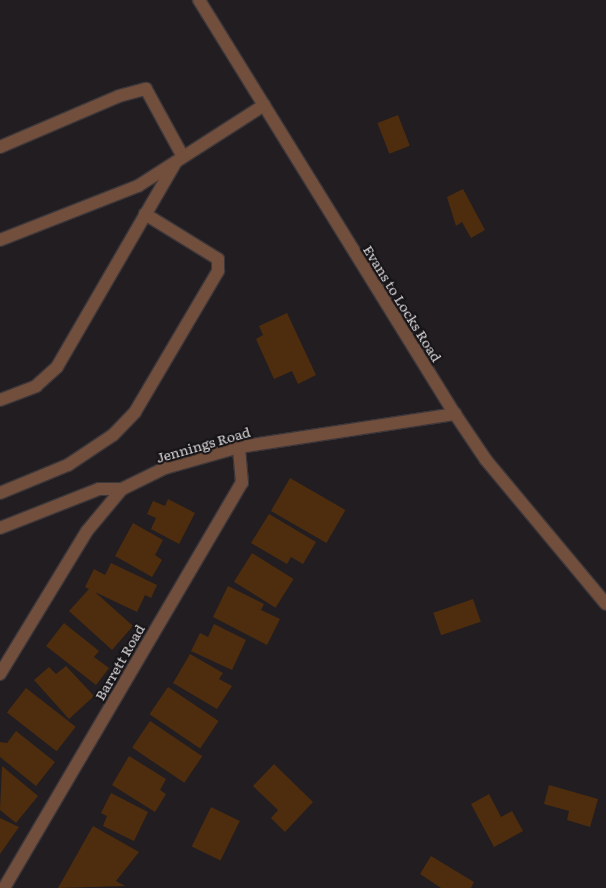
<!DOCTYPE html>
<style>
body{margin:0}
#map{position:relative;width:606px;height:888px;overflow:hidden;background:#211d21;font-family:Literata,serif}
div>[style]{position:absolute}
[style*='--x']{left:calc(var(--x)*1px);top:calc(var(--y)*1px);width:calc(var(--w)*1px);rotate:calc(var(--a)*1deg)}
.building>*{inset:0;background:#4e2d0e;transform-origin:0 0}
.roads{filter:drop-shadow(1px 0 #3b373b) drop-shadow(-1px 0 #3b373b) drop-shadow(0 1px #3b373b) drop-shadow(0 -1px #3b373b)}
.minor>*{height:12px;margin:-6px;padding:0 6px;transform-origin:6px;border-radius:6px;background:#724e3c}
span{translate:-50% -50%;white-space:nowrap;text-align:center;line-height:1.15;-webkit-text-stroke:4.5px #171417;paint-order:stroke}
.street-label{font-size:14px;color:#d9d7da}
</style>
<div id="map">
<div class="building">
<div style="left:398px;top:115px;width:33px;height:22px;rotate:69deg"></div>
<div style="clip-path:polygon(463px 189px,485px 230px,471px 238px,462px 222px,456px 226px,447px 197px)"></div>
<div style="clip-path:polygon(287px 313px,316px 375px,298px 384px,292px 371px,274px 379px,256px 339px,263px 335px,259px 326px)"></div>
<div style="left:290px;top:478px;width:64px;height:38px;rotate:30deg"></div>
<div style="clip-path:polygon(168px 499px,195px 513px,179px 544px,151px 529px,156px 518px,147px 514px,153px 501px,165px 506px)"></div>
<div style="clip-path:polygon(269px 514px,316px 542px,303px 564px,291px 557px,287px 564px,251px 543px)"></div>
<div style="clip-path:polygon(133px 523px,163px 540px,155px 555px,162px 560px,152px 577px,115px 556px)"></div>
<div style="left:252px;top:553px;width:49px;height:34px;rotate:32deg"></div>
<div style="clip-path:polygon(111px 563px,157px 585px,151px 598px,145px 595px,137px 612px,95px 592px,133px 626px,112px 650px,69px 611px,89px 589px,85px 587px,94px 569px,105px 575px)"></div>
<div style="clip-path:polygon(228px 586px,264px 604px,261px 610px,280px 619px,267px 645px,213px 617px)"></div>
<div style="left:473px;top:599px;width:24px;height:42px;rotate:71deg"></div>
<div style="clip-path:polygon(64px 623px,99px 651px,94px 657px,109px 668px,96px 685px,46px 646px)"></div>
<div style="clip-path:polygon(214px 624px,246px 640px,232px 670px,191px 651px,200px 633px,208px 637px)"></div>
<div style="clip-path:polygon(190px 654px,223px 673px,219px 679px,232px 686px,217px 709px,173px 683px)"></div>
<div style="clip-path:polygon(66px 666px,94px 696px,69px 719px,34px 680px,49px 667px,56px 674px)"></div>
<div style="left:168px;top:687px;width:61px;height:33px;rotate:34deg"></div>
<div style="left:26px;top:688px;width:63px;height:31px;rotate:38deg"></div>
<div style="left:150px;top:721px;width:63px;height:32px;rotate:34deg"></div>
<div style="clip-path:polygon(16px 731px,55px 762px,36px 786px,0 757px,0 742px,7px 743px)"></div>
<div style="clip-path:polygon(129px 756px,166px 779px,160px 790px,166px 794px,155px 812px,112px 785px)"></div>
<div style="clip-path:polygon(274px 764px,313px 802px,285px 832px,271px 818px,278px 810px,253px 786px)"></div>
<div style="clip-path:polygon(2px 766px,38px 796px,16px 823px,0 810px)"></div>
<div style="clip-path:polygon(549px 785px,598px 799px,590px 827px,567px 820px,569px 811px,544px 804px)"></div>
<div style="clip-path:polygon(111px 793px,148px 812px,134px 841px,103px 826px,107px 816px,101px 813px)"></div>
<div style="clip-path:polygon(489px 794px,501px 817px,512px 811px,523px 831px,494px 847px,471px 804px)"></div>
<div style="left:211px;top:807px;width:32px;height:44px;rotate:26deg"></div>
<div style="clip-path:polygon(0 818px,19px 827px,0 854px)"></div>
<div style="clip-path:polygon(93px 826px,139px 852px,116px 881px,125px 886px,58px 888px)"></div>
<div style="clip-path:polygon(431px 856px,474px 882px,471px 888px,441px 888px,420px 874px)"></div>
</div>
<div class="roads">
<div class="minor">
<div style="--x:199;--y:0;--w:487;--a:58.3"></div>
<div style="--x:455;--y:414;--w:55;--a:56"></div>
<div style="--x:486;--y:460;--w:187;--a:50.2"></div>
<div style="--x:0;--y:147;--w:129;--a:-23.2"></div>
<div style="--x:119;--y:96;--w:28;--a:-15"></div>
<div style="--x:146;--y:89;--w:77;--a:61.4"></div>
<div style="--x:0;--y:240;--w:148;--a:-21.4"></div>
<div style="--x:138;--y:186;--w:150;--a:-32.7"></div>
<div style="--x:0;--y:400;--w:39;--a:-21"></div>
<div style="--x:36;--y:386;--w:28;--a:-42"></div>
<div style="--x:57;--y:367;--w:237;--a:-59.9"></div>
<div style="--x:0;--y:493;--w:74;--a:-22.4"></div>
<div style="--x:68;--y:465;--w:54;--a:-33.7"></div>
<div style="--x:113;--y:435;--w:32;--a:-46"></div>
<div style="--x:135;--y:412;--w:164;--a:-59.5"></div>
<div style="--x:218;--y:271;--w:12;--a:-90"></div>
<div style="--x:218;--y:259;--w:86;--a:-148.3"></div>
<div style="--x:0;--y:528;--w:106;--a:-21.5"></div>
<div style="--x:99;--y:489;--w:23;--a:0"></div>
<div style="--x:0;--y:674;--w:167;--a:-58.7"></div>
<div style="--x:87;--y:531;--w:55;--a:-50.2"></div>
<div style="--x:122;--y:489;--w:48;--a:-26"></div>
<div style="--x:165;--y:468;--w:77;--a:-15.8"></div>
<div style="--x:239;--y:447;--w:219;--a:-8.7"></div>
<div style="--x:4;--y:888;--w:470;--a:-59.6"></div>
<div style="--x:242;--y:483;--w:36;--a:-95"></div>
</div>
</div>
<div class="street-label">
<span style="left:403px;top:303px;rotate:58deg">Evans to Locks Road</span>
<span style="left:203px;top:444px;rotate:-16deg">Jennings Road</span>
<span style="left:119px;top:662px;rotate:-60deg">Barrett Road</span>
</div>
</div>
